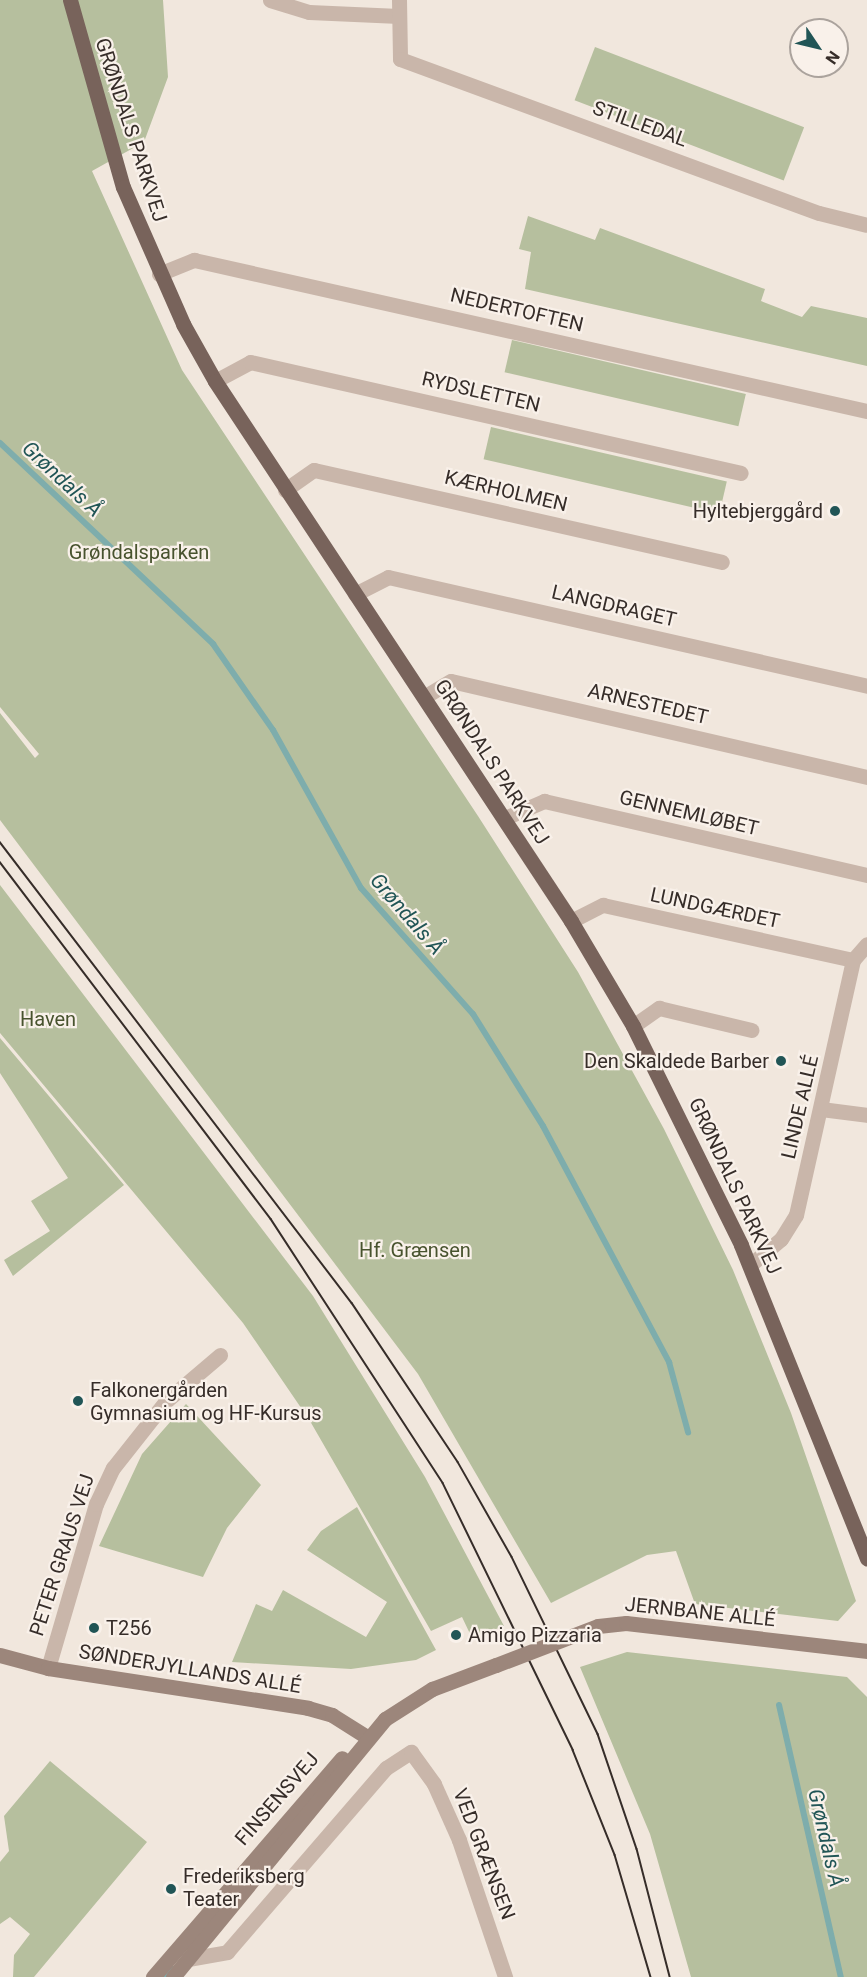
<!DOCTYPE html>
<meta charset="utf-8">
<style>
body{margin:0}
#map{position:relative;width:867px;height:1977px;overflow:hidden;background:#f1e7dd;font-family:Roboto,sans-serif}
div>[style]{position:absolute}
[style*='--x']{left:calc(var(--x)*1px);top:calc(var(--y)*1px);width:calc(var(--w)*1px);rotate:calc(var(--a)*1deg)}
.green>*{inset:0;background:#b6bf9e;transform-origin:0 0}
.stream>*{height:6px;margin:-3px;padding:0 3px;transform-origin:3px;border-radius:3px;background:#7eadac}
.street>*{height:15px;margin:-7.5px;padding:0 7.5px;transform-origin:7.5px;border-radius:7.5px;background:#c9b6aa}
.secondary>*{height:15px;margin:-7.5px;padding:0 7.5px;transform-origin:7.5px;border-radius:7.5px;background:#9c867b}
.primary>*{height:15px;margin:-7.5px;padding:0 7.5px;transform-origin:7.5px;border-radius:7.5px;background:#78635b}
.tram>*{height:1.5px;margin:-0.75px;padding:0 0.75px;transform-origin:0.75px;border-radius:0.75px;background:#362d29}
.secondary-bridge>*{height:15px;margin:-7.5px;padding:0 7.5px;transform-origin:7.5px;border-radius:7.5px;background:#9c867b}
.dots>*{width:16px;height:16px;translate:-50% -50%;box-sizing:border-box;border:3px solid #f9f1ea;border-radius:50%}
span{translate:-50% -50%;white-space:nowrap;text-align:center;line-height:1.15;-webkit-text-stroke:4.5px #f9f1ea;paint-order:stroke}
.street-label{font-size:20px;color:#362d29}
.poi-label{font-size:20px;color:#362d29}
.right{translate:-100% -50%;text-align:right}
.left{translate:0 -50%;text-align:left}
.park-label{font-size:20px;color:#48532e}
.water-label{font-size:21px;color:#215556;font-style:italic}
.north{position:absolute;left:789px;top:18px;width:60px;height:60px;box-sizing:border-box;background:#f9f1ea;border:2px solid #aba39d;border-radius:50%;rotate:125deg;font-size:16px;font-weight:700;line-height:24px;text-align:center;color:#362d29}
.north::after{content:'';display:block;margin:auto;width:21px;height:27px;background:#215556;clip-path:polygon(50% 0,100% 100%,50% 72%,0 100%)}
</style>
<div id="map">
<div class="green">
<div style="clip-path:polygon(0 0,163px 0,168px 77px,144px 142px,92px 171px,182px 370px,478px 816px,578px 972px,664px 1129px,733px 1270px,791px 1413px,856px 1601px,838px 1621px,695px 1604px,676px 1551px,647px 1555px,551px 1603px,418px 1374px,0 820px,0 713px,35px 758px,39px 754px,0 707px)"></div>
<div style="left:595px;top:47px;width:224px;height:57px;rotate:21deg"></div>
<div style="clip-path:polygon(528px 216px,595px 240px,600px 228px,765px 289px,761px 301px,802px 317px,811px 306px,867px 318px,867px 366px,525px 289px,531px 252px,519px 249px)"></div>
<div style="left:512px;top:340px;width:240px;height:33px;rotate:13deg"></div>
<div style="left:491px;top:427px;width:242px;height:33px;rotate:13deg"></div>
<div style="clip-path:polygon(0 885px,313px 1296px,425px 1477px,504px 1626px,472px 1638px,462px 1617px,431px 1631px,310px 1421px,243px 1323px,0 1033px)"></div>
<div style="clip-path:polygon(0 1038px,124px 1185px,13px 1276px,4px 1260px,50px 1231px,31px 1201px,68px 1178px,0 1073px)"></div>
<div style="clip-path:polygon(186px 1404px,261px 1485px,227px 1528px,203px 1577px,99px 1546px,142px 1454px)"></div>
<div style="clip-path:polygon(357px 1507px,436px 1650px,416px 1660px,351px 1669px,232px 1662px,256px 1604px,272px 1611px,283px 1590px,366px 1637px,387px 1602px,307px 1550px,321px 1531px)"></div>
<div style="clip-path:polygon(627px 1652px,847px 1677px,867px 1697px,867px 1977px,691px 1977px,650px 1834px,580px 1667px)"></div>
<div style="clip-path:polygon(50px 1761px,147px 1842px,34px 1977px,13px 1977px,14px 1955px,30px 1934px,10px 1917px,0 1924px,0 1862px,9px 1851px,4px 1816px)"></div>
</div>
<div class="stream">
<div style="--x:0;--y:443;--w:293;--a:43.3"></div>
<div style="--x:213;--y:644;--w:105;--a:55.1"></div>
<div style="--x:273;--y:730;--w:181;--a:60.9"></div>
<div style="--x:361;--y:888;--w:169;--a:48.4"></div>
<div style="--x:473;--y:1014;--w:132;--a:58"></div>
<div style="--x:543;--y:1126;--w:268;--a:61.9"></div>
<div style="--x:669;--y:1362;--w:73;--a:74.8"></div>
<div style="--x:779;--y:1705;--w:279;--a:77.2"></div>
<div style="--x:163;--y:1977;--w:12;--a:-48"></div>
</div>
<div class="street">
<div style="--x:270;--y:0;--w:41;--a:17.1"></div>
<div style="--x:309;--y:12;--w:90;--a:2.5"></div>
<div style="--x:399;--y:0;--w:59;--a:89"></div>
<div style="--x:400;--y:59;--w:446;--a:20.2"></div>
<div style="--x:819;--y:213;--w:49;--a:14"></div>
<div style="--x:159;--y:274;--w:38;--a:-22"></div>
<div style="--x:194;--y:260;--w:690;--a:12.65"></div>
<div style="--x:215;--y:381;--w:40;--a:-28"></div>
<div style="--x:250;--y:362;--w:503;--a:12.74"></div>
<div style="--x:285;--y:490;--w:35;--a:-35"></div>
<div style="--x:314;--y:470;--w:418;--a:12.7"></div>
<div style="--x:355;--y:594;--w:37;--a:-27"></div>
<div style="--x:388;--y:577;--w:491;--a:12.8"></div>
<div style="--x:424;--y:697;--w:31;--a:-31"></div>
<div style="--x:451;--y:681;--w:427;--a:13"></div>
<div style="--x:505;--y:818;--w:43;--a:-23.6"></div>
<div style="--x:544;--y:801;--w:331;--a:12.9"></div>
<div style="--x:571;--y:921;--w:36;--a:-27"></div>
<div style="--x:603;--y:905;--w:256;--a:12.4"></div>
<div style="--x:633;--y:1026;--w:32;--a:-35"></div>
<div style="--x:659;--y:1008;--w:95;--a:13.4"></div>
<div style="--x:821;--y:1109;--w:46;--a:7.4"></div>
<div style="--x:750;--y:1265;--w:40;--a:-40"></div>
<div style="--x:781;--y:1239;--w:28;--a:-58"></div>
<div style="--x:796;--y:1215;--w:261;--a:-77.4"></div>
<div style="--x:853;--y:960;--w:21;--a:-49"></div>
<div style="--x:48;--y:1668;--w:171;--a:-73.7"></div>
<div style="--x:96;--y:1504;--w:40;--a:-65"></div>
<div style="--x:113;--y:1468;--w:85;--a:-51.7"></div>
<div style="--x:166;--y:1401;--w:71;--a:-40.4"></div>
<div style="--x:188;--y:1959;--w:40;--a:-10"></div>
<div style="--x:227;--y:1952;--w:243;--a:-49.2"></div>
<div style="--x:386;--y:1768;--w:30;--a:-33"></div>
<div style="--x:411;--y:1752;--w:39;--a:54"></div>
<div style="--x:434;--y:1784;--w:61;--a:65.9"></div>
<div style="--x:459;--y:1840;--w:145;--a:71.4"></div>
</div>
<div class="secondary">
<div style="--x:598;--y:1626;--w:28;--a:-6"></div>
<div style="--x:626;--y:1623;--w:243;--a:6.6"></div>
<div style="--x:0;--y:1655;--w:50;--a:15.2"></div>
<div style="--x:48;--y:1668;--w:263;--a:8.7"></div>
<div style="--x:308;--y:1708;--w:25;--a:16"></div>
<div style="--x:332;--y:1715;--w:41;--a:32.2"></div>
<div style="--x:153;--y:1977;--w:289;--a:-49.2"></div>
<div style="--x:173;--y:1977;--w:334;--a:-50.6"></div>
<div style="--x:385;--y:1719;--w:56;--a:-32.6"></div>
<div style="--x:432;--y:1689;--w:68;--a:-20.6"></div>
</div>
<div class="primary">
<div style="--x:70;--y:0;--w:194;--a:74.2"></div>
<div style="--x:123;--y:187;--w:150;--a:66.3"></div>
<div style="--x:183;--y:324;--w:65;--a:60.7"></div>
<div style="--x:215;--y:381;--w:647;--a:56.6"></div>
<div style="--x:571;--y:921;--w:122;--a:59.4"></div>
<div style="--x:633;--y:1026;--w:244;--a:63.7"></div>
<div style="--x:741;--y:1245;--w:338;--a:68.1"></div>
</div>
<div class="tram">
<div style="--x:0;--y:842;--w:580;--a:52.64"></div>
<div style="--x:352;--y:1303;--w:191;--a:56.3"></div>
<div style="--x:458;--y:1462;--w:109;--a:60.4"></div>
<div style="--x:512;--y:1557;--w:197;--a:64.1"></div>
<div style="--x:598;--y:1734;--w:121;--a:71.3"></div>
<div style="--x:637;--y:1849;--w:132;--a:75.5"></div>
<div style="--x:0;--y:862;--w:448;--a:52.8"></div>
<div style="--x:271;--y:1219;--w:315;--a:56.9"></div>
<div style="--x:443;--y:1483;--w:297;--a:64"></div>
<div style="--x:573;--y:1750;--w:113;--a:68.2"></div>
<div style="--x:615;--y:1855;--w:127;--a:73.6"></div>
</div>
<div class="secondary-bridge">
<div style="--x:496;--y:1665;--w:109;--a:-20.9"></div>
</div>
<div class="dots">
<div style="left:835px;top:511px;background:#215556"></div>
<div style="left:781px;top:1061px;background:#215556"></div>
<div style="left:78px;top:1401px;background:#215556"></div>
<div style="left:94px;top:1628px;background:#215556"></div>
<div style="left:456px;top:1635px;background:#215556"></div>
<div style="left:171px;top:1889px;background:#215556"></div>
</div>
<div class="street-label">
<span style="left:640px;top:124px;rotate:20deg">STILLEDAL</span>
<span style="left:131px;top:130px;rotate:72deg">GRØNDALS PARKVEJ</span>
<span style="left:517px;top:310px;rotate:13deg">NEDERTOFTEN</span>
<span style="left:481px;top:392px;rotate:13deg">RYDSLETTEN</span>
<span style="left:506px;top:491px;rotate:13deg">KÆRHOLMEN</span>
<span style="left:614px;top:606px;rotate:13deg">LANGDRAGET</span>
<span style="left:648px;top:704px;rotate:13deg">ARNESTEDET</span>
<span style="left:492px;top:762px;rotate:57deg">GRØNDALS PARKVEJ</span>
<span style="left:689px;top:813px;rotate:13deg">GENNEMLØBET</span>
<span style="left:715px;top:908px;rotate:12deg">LUNDGÆRDET</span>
<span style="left:800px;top:1107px;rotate:-77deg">LINDE ALLÉ</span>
<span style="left:735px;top:1186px;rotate:65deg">GRØNDALS PARKVEJ</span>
<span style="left:62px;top:1555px;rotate:-72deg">PETER GRAUS VEJ</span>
<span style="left:700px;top:1612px;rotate:6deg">JERNBANE ALLÉ</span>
<span style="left:190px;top:1669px;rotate:9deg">SØNDERJYLLANDS ALLÉ</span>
<span style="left:277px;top:1799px;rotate:-49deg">FINSENSVEJ</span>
<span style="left:484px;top:1854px;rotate:69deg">VED GRÆNSEN</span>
</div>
<div class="poi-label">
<span class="right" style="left:823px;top:511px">Hyltebjerggård</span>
<span class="right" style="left:769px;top:1061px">Den Skaldede Barber</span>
<span class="left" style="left:90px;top:1402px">Falkonergården<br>Gymnasium og HF-Kursus</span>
<span class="left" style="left:106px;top:1628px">T256</span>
<span class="left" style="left:468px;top:1635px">Amigo Pizzaria</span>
<span class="left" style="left:183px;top:1888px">Frederiksberg<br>Teater</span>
</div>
<div class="park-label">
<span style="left:139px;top:552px">Grøndalsparken</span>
<span style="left:48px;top:1019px">Haven</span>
<span style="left:415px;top:1250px">Hf. Grænsen</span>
</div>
<div class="water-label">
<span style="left:62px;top:479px;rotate:43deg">Grøndals Å</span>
<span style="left:407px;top:914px;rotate:49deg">Grøndals Å</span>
<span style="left:826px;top:1838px;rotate:77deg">Grøndals Å</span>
</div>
<div class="north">N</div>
</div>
